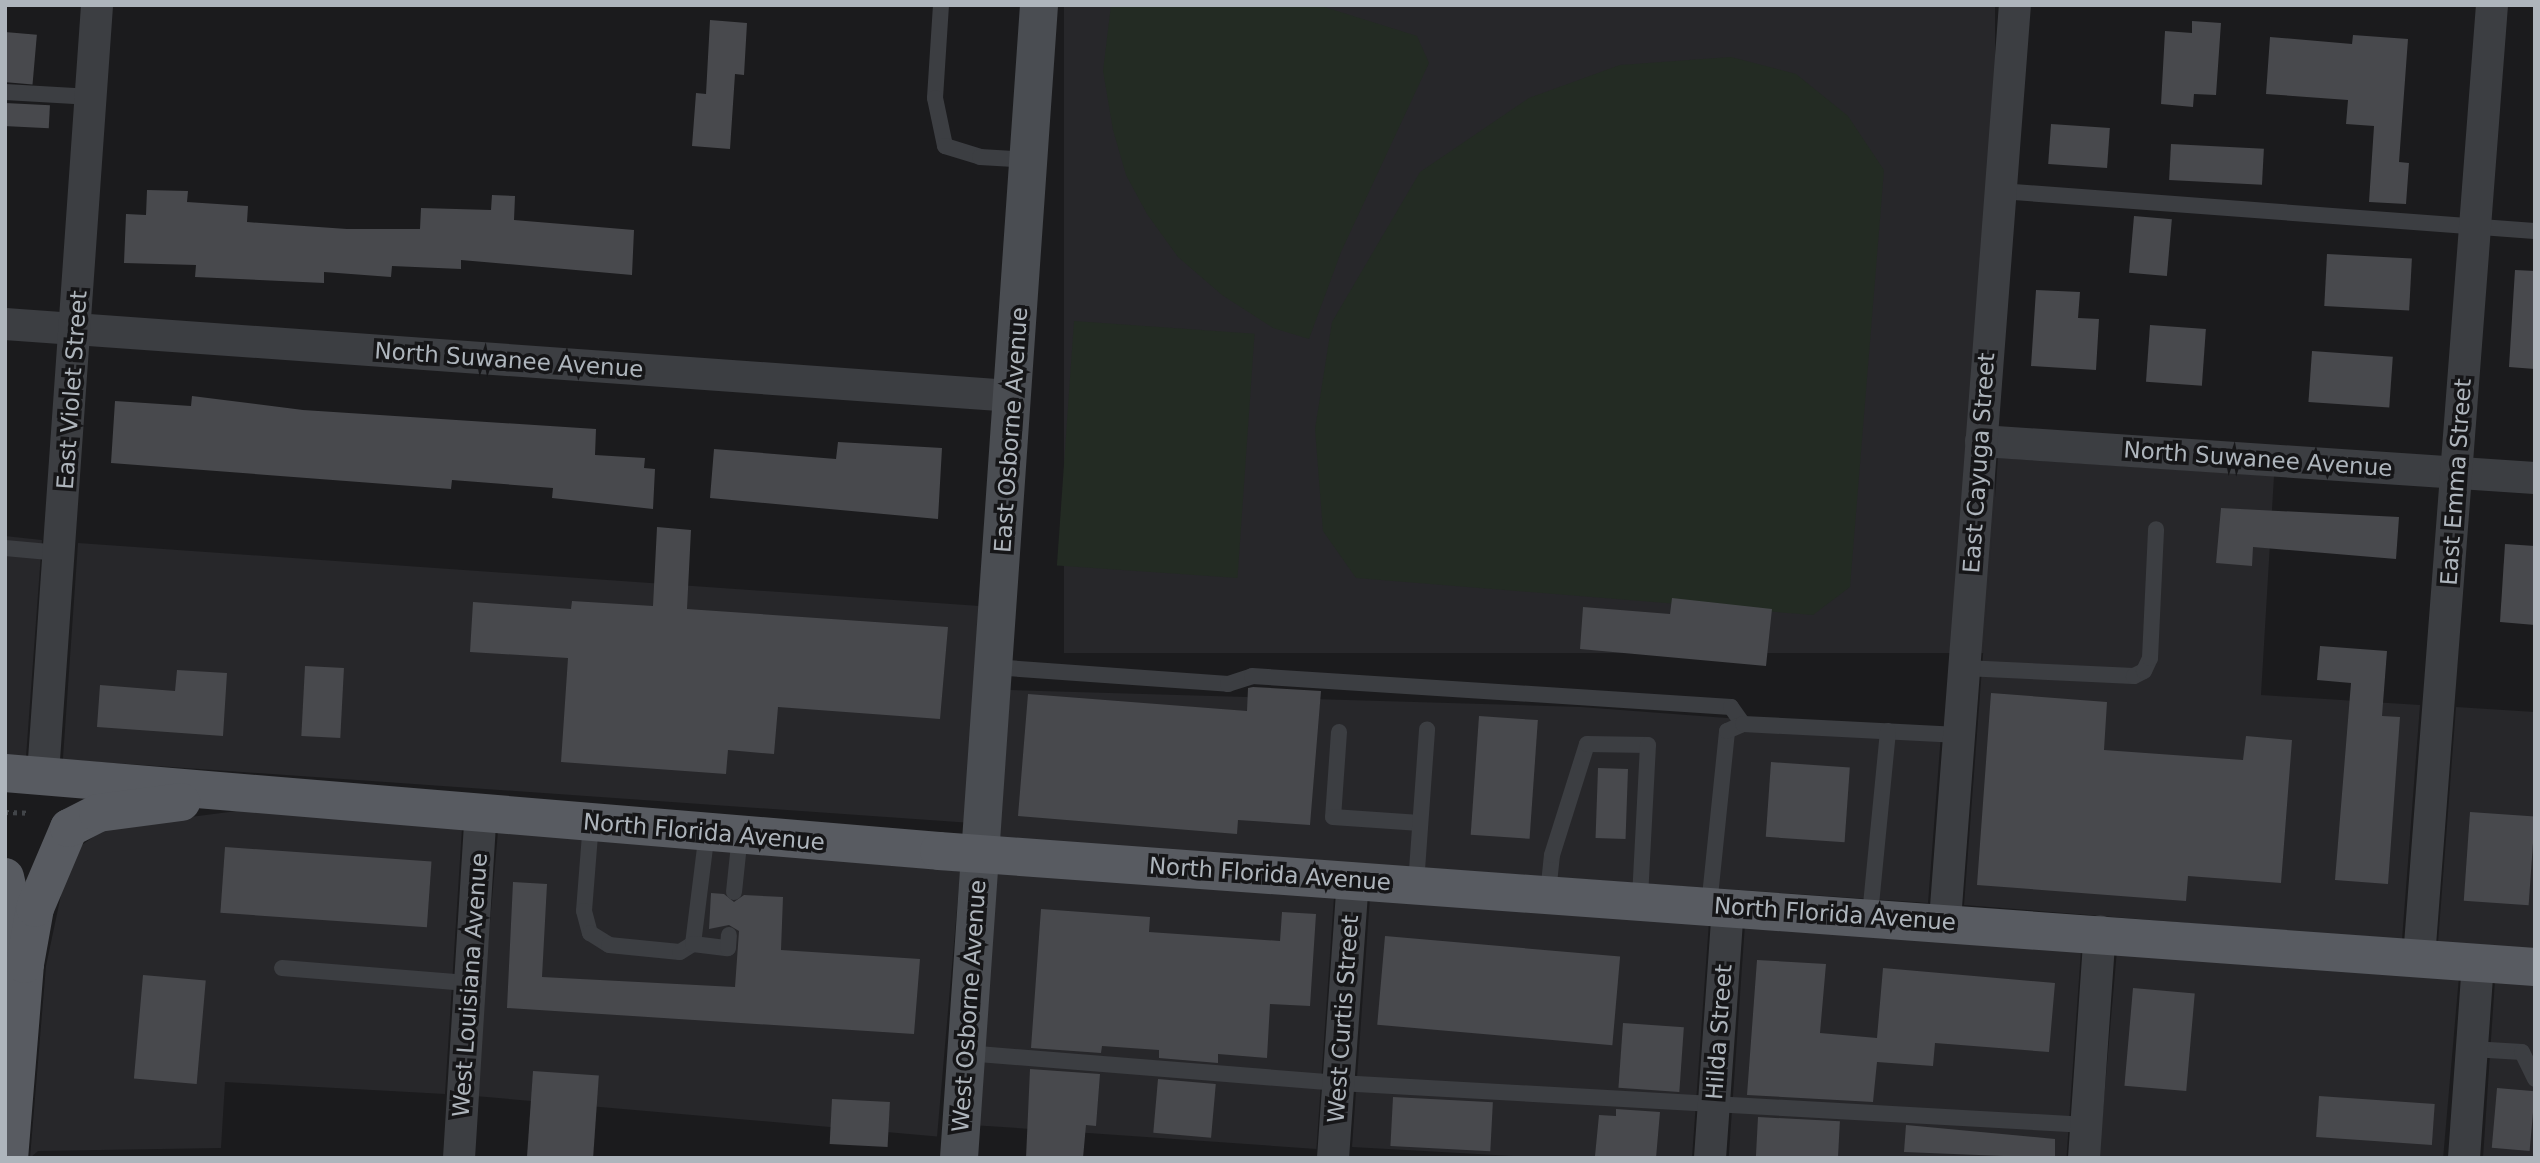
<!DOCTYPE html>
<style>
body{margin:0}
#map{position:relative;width:2540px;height:1163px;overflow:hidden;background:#1b1b1d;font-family:"DejaVu Sans",sans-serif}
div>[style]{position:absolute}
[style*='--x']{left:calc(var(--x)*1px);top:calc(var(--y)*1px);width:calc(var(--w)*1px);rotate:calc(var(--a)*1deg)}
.built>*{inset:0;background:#27272a;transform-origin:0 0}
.green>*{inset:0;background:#232b23;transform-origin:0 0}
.building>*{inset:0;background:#48494d;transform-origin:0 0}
.path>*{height:4.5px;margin-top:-2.25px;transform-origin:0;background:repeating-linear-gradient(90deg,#424549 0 3.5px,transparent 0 8.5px)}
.lane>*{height:16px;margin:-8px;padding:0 8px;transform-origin:8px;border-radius:8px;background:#3c3e42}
.street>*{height:32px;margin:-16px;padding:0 16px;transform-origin:16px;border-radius:16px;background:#3c3e42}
.secondary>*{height:38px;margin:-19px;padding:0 19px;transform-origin:19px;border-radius:19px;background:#4a4d52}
.primary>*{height:38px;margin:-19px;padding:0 19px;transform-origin:19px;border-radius:19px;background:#585b61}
span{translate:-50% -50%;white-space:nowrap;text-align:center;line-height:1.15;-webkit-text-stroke:7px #161618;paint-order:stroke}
.street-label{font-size:23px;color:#aeb5bc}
.frame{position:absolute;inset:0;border:7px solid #aeb5bc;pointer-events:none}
</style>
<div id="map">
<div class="built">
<div style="left:1064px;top:5px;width:931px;height:648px"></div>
<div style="clip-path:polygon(1998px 458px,2274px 476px,2261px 695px,2420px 705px,2402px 940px,1964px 905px)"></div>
<div style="clip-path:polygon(5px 536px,42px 540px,26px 757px,5px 756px)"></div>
<div style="left:78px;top:543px;width:904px;height:217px;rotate:4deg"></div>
<div style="clip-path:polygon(1010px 690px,1581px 707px,1941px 734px,1928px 903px,999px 839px)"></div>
<div style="clip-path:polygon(2456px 707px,2535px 712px,2535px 950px,2438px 943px)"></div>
<div style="clip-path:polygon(252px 809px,462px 828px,445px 1094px,225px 1082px,221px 1148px,38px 1151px,30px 1158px,46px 966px,65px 876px,79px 847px,106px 828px)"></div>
<div style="left:498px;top:831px;width:464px;height:266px;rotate:5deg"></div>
<div style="left:997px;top:871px;width:338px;height:255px;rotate:4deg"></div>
<div style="clip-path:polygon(1370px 897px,1709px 922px,1692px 1158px,1547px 1158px,1352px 1147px)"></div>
<div style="left:1745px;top:924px;width:337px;height:235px;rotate:4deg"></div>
<div style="left:2117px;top:950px;width:343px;height:208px;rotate:5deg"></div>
<div style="clip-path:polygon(2495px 980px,2535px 982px,2535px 1158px,2483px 1158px)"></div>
</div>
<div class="green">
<div style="clip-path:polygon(1111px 5px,1318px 5px,1417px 36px,1429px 63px,1341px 252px,1309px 339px,1273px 328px,1222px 295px,1178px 257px,1147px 214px,1126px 175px,1113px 130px,1103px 71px)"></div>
<div style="clip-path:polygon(1731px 57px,1796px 74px,1848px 116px,1884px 170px,1850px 587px,1813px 615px,1356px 578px,1323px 531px,1315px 429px,1332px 322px,1420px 172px,1529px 98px,1620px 65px)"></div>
<div style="left:1074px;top:321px;width:181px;height:245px;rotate:4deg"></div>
</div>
<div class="building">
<div style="clip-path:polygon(710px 20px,747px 23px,744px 75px,735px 74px,730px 149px,692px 146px,696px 93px,706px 94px)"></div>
<div style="clip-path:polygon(2192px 21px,2221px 23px,2216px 95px,2194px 94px,2193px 107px,2161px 104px,2165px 31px,2192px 33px)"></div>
<div style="left:5px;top:32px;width:32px;height:50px;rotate:5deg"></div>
<div style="clip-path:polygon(2353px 35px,2408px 39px,2399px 162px,2409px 163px,2406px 204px,2369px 202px,2374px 126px,2346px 124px,2348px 100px,2266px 94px,2270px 37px,2352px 44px)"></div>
<div style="left:5px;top:103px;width:45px;height:23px;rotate:3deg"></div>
<div style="left:2051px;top:124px;width:59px;height:40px;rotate:4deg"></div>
<div style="left:2171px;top:144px;width:93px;height:36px;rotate:3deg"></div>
<div style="clip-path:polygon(147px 190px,188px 191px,187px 202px,248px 206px,247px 222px,347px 229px,420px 229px,421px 208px,491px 210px,492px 195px,515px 196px,514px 220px,634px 230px,632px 275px,461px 260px,461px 269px,392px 266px,391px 277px,324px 272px,324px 283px,195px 277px,196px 265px,124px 263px,126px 214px,146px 215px)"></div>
<div style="left:2134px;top:216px;width:38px;height:57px;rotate:5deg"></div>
<div style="left:2327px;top:254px;width:85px;height:52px;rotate:3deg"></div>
<div style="clip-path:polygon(2515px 270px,2535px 271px,2535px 369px,2509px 367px)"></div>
<div style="clip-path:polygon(2036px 290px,2080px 292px,2078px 318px,2099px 319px,2096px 370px,2031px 366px)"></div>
<div style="left:2150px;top:325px;width:56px;height:57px;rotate:4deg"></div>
<div style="left:2312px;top:351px;width:81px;height:51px;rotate:4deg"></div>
<div style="clip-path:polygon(192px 396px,303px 410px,596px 429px,595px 455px,645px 458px,644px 468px,655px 469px,653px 509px,552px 498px,553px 488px,452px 480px,451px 489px,111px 463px,115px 401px,191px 406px)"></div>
<div style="clip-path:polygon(838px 442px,942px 448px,938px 519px,710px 498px,714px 449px,836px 459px)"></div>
<div style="clip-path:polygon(2221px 508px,2399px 517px,2396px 559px,2253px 547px,2252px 566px,2216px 563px)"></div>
<div style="clip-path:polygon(657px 527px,691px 530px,687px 609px,948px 627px,940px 719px,778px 707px,774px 754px,728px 750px,726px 774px,561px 762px,568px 658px,470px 652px,473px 602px,571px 609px,572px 601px,653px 606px)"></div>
<div style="clip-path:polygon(2505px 544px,2535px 546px,2535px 625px,2500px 622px)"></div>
<div style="clip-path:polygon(1672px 598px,1772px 609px,1766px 666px,1580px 649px,1583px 607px,1670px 614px)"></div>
<div style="clip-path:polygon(2320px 646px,2387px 651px,2382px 716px,2400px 717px,2388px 884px,2335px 880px,2351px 683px,2317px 680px)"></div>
<div style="left:305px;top:666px;width:39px;height:70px;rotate:3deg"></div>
<div style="clip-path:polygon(177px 670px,227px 673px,223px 736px,97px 727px,100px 685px,175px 691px)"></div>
<div style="clip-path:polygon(1253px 687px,1321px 691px,1310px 825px,1238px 820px,1237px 834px,1018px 816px,1028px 694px,1247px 711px,1248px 688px)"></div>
<div style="clip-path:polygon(1991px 693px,2107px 702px,2104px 750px,2243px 760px,2246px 736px,2292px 740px,2281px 883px,2188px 876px,2186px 901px,1977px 885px)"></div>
<div style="left:1479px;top:716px;width:59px;height:119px;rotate:4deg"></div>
<div style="left:1771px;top:762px;width:79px;height:75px;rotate:4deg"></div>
<div style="left:1598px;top:768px;width:30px;height:70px;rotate:2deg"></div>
<div style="left:2470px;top:812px;width:65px;height:89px;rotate:4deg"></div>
<div style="left:225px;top:847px;width:207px;height:66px;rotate:4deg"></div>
<div style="clip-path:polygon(513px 882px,547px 884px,542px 977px,735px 987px,739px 931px,729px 925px,709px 929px,711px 893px,724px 894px,734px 902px,744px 895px,783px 897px,781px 950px,920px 959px,914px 1034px,507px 1008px)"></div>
<div style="clip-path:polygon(1041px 909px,1150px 917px,1149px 932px,1280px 941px,1282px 912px,1316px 914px,1310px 1006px,1270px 1004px,1267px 1058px,1218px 1054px,1218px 1063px,1159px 1058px,1159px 1050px,1102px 1046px,1101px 1053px,1031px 1048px)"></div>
<div style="left:1385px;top:936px;width:236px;height:89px;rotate:5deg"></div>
<div style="clip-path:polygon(1757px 960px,1826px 964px,1820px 1033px,1877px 1038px,1883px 968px,2055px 983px,2049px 1052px,1935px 1043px,1933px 1066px,1877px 1062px,1873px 1102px,1747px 1095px)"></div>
<div style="left:143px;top:975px;width:63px;height:104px;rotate:5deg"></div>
<div style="left:2133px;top:988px;width:62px;height:98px;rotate:5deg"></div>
<div style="left:1623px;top:1023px;width:61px;height:65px;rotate:4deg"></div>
<div style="clip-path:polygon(1030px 1069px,1100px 1074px,1096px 1126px,1086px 1125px,1083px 1158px,1026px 1158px)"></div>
<div style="left:533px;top:1071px;width:66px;height:87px;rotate:4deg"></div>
<div style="left:1158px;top:1079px;width:58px;height:54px;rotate:5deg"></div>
<div style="left:2497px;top:1088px;width:38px;height:60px;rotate:5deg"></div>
<div style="left:2319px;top:1096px;width:116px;height:41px;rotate:4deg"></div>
<div style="left:1393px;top:1097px;width:100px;height:49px;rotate:3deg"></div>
<div style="left:832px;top:1099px;width:58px;height:45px;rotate:3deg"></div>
<div style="clip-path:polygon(1616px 1109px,1660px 1112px,1656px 1158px,1595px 1156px,1599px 1115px,1616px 1116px)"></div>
<div style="left:1758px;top:1117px;width:82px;height:41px;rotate:3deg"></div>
<div style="clip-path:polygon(1906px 1125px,2055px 1139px,2055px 1158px,1904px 1152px)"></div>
</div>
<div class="path">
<div style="--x:5;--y:812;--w:24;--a:2"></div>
</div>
<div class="lane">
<div style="--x:941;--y:5;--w:93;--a:93.7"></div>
<div style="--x:935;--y:98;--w:49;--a:78.2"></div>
<div style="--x:945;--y:146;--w:37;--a:17"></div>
<div style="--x:980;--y:157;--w:49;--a:3.5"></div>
<div style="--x:5;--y:92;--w:87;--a:3.3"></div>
<div style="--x:2000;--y:191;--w:536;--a:4.28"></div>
<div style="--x:5;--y:548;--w:55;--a:5.2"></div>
<div style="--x:993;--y:667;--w:236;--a:4.1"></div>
<div style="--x:1228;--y:684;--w:25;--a:-18"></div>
<div style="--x:1252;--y:676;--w:480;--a:3.7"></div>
<div style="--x:1731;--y:707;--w:21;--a:55"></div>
<div style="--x:1964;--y:668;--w:170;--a:2.7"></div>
<div style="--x:2134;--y:676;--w:11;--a:-27"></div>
<div style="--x:2144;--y:671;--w:14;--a:-65"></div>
<div style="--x:2150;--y:658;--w:129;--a:-87.3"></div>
<div style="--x:1339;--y:732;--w:85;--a:94"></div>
<div style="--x:1333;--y:817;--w:87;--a:3.9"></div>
<div style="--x:591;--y:822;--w:89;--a:94.5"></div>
<div style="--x:584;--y:911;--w:23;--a:75"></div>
<div style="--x:590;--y:933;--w:22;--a:32"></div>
<div style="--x:609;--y:945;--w:71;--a:5.6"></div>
<div style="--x:680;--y:952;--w:15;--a:-32"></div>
<div style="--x:693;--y:944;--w:113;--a:-82.9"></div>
<div style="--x:1416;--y:884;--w:155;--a:-85.9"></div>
<div style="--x:734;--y:892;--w:57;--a:-84"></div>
<div style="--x:1548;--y:893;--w:38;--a:-84"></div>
<div style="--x:1552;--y:855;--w:116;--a:-72.5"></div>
<div style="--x:1587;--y:744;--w:61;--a:0.9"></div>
<div style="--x:1648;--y:745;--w:155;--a:93"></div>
<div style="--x:1709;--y:906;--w:176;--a:-84.1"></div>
<div style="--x:1727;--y:731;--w:17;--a:-24"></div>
<div style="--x:1743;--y:724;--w:216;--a:2.9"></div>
<div style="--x:1870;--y:915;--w:185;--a:-84.4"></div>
<div style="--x:693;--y:944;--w:35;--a:7"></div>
<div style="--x:728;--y:948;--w:13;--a:-86"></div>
<div style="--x:282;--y:968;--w:189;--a:4.6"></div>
<div style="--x:2472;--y:1049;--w:50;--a:3.4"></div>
<div style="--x:2522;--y:1052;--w:30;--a:64"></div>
<div style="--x:966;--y:1053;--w:374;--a:4.6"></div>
<div style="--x:1339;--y:1083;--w:749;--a:3.21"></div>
</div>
<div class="street">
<div style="--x:5;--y:324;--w:1011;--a:4.09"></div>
<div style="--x:1981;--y:441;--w:555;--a:3.82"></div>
<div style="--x:43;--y:774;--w:771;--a:-85.98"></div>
<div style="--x:1945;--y:920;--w:918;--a:-85.63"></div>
<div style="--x:2419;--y:958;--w:956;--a:-85.62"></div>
<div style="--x:459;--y:1158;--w:346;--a:-86.4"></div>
<div style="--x:1333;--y:1158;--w:280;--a:-85.9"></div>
<div style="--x:1710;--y:1158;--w:252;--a:-85.9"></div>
<div style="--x:2084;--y:1158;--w:227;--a:-86"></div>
<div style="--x:2464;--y:1158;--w:196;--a:-85.9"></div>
</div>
<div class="secondary">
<div style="--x:959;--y:1158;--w:1156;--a:-86.03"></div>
</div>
<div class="primary">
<div style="--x:5;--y:773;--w:937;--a:4.77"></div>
<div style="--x:939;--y:851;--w:1600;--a:4.16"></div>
<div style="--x:5;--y:877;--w:89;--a:77.1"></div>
<div style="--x:25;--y:964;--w:195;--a:94.7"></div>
<div style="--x:25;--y:964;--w:57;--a:-79.9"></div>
<div style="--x:35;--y:908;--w:87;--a:-67"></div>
<div style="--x:69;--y:828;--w:33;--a:-27"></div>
<div style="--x:98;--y:813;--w:84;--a:-7.5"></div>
</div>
<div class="street-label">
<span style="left:509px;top:360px;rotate:4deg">North Suwanee Avenue</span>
<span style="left:72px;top:390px;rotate:-86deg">East Violet Street</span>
<span style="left:1011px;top:430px;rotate:-86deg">East Osborne Avenue</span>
<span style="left:2258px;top:459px;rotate:4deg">North Suwanee Avenue</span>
<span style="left:1979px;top:463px;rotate:-86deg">East Cayuga Street</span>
<span style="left:2456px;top:482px;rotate:-86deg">East Emma Street</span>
<span style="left:704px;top:832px;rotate:5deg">North Florida Avenue</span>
<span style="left:1270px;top:874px;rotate:4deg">North Florida Avenue</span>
<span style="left:1835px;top:914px;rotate:4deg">North Florida Avenue</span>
<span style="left:470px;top:985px;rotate:-86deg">West Louisiana Avenue</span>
<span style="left:969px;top:1006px;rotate:-86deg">West Osborne Avenue</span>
<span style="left:1343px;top:1019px;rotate:-86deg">West Curtis Street</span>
<span style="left:1719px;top:1032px;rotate:-86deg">Hilda Street</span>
</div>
<div class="frame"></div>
</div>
